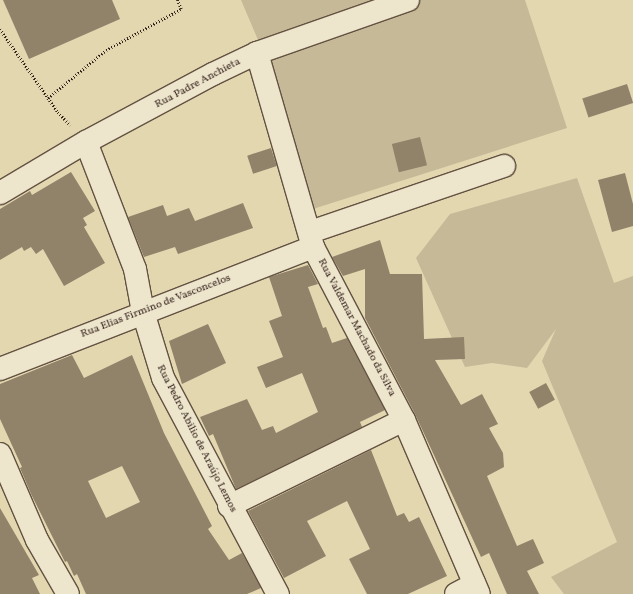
<!DOCTYPE html>
<meta charset="utf-8">
<style>
body{margin:0}
#map{position:relative;width:633px;height:594px;overflow:hidden;background:#e3d7b0;font-family:Vollkorn,serif}
div>[style]{position:absolute}
[style*='--x']{left:calc(var(--x)*1px);top:calc(var(--y)*1px);width:calc(var(--w)*1px);rotate:calc(var(--a)*1deg)}
.green>*{inset:0;background:#c6b997}
.building>*{inset:0;background:#91826a;transform-origin:0 0}
.path>*{height:2.5px;margin-top:-1.25px;transform-origin:0;background:repeating-linear-gradient(90deg,#38261e 0 1px,transparent 0 3px)}
.roads{filter:drop-shadow(1px 0 #635242) drop-shadow(-1px 0 #635242) drop-shadow(0 1px #635242) drop-shadow(0 -1px #635242)}
.street>*{height:22px;margin:-11px;padding:0 11px;transform-origin:11px;border-radius:11px;background:#ede5cc}
.secondary>*{height:22px;margin:-11px;padding:0 11px;transform-origin:11px;border-radius:11px;background:#ede5cc}
span{translate:-50% -50%;white-space:nowrap;text-align:center;line-height:1.15;-webkit-text-stroke:3.5px #ede5cc;paint-order:stroke}
.street-label{font-size:11px;color:#38261e}
</style>
<div id="map">
<div class="green">
<div style="clip-path:polygon(241px 0,525px 0,567px 128px,313px 209px,270px 68px)"></div>
<div style="clip-path:polygon(577px 178px,614px 283px,633px 276px,633px 594px,564px 594px,551px 577px,617px 542px,542px 361px,556px 329px,527px 368px,492px 363px,465px 367px,416px 258px,450px 214px)"></div>
</div>
<div class="building">
<div style="clip-path:polygon(3px 0,112px 0,120px 19px,29px 59px)"></div>
<div style="left:627px;top:84px;width:20px;height:47px;rotate:72deg"></div>
<div style="left:420px;top:137px;width:29px;height:29px;rotate:76deg"></div>
<div style="left:271px;top:148px;width:19px;height:25px;rotate:72deg"></div>
<div style="clip-path:polygon(71px 172px,95px 211px,83px 218px,87px 225px,84px 227px,105px 263px,64px 286px,43px 249px,36px 254px,31px 247px,24px 251px,22px 247px,0 260px,0 209px,30px 191px,32px 195px)"></div>
<div style="clip-path:polygon(625px 173px,633px 204px,633px 226px,612px 232px,598px 180px)"></div>
<div style="clip-path:polygon(243px 203px,253px 228px,178px 254px,175px 247px,144px 257px,128px 217px,163px 205px,167px 216px,189px 208px,195px 221px)"></div>
<div style="clip-path:polygon(380px 240px,390px 274px,422px 274px,424px 339px,464px 337px,465px 359px,435px 360px,461px 405px,482px 394px,498px 424px,489px 428px,503px 453px,504px 467px,487px 476px,517px 546px,533px 539px,544px 563px,527px 571px,539px 594px,507px 594px,489px 553px,481px 557px,415px 414px,365px 318px,365px 269px,343px 276px,332px 257px)"></div>
<div style="clip-path:polygon(308px 265px,318px 284px,308px 287px,323px 328px,326px 327px,332px 343px,347px 338px,385px 410px,360px 422px,362px 427px,236px 489px,213px 434px,209px 436px,200px 417px,247px 399px,262px 430px,273px 426px,276px 433px,318px 412px,302px 373px,266px 388px,257px 367px,283px 357px,269px 321px,282px 316px,269px 277px)"></div>
<div style="clip-path:polygon(208px 324px,226px 363px,182px 384px,169px 341px)"></div>
<div style="clip-path:polygon(evenodd,72px 355px,84px 378px,132px 355px,164px 433px,212px 526px,208px 529px,229px 560px,242px 553px,261px 588px,247px 594px,86px 594px,77px 574px,74px 576px,67px 561px,65px 562px,31px 494px,20px 468px,22px 467px,0 419px,0 384px,72px 355px,122px 466px,140px 502px,106px 518px,88px 481px,122px 466px)"></div>
<div style="left:546px;top:383px;width:19px;height:19px;rotate:62deg"></div>
<div style="clip-path:polygon(371px 450px,397px 516px,404px 513px,409px 522px,419px 517px,447px 576px,408px 594px,367px 594px,349px 559px,370px 549px,347px 501px,307px 521px,326px 556px,284px 578px,248px 511px)"></div>
<div style="clip-path:polygon(0 508px,39px 575px,32px 578px,40px 594px,0 594px)"></div>
</div>
<div class="path">
<div style="--x:0;--y:29;--w:101;--a:55.1"></div>
<div style="--x:58;--y:112;--w:18;--a:47"></div>
<div style="--x:48;--y:98;--w:75;--a:-39.6"></div>
<div style="--x:106;--y:50;--w:85;--a:-28.7"></div>
<div style="--x:181;--y:9;--w:10;--a:-114"></div>
</div>
<div class="roads">
<div class="street">
<div style="--x:257;--y:53;--w:202;--a:73.9"></div>
<div style="--x:313;--y:247;--w:195;--a:62.3"></div>
<div style="--x:404;--y:420;--w:189;--a:66.7"></div>
<div style="--x:86;--y:142;--w:136;--a:68.9"></div>
<div style="--x:135;--y:269;--w:44;--a:79.5"></div>
<div style="--x:143;--y:312;--w:69;--a:73.1"></div>
<div style="--x:163;--y:378;--w:245;--a:62"></div>
<div style="--x:310;--y:232;--w:205;--a:-18.8"></div>
<div style="--x:0;--y:369;--w:336;--a:-21.3"></div>
<div style="--x:0;--y:454;--w:94;--a:66.7"></div>
<div style="--x:37;--y:540;--w:62;--a:60.1"></div>
<div style="--x:229;--y:506;--w:195;--a:-26.2"></div>
<div style="--x:456;--y:594;--w:21;--a:-28"></div>
</div>
<div class="secondary">
<div style="--x:0;--y:193;--w:100;--a:-30.7"></div>
<div style="--x:86;--y:142;--w:144;--a:-28.2"></div>
<div style="--x:213;--y:74;--w:49;--a:-25.5"></div>
<div style="--x:257;--y:53;--w:160;--a:-19.3"></div>
</div>
</div>
<div class="street-label">
<span style="left:198px;top:84px;rotate:-28deg">Rua Padre Anchieta</span>
<span style="left:156px;top:307px;rotate:-21deg">Rua Elias Firmino de Vasconcelos</span>
<span style="left:356px;top:328px;rotate:62deg">Rua Valdemar Machado da Silva</span>
<span style="left:196px;top:439px;rotate:63deg">Rua Pedro Abilio de Araújo Lemos</span>
</div>
</div>
